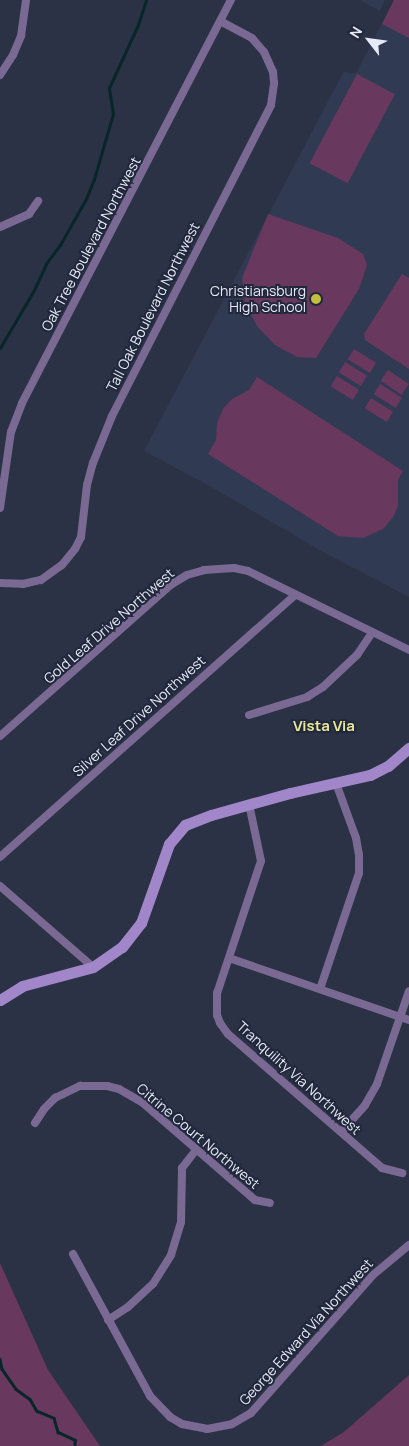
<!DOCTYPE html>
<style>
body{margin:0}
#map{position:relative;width:409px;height:1446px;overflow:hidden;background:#2b3245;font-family:Manrope,sans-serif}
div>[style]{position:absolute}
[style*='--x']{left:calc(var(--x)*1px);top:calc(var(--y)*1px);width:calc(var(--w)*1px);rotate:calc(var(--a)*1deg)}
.built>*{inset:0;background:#313a53}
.green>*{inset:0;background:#69385f;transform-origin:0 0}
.stream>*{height:2.5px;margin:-1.25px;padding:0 1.25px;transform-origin:1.25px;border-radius:1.25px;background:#072629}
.street>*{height:8px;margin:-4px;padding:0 4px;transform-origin:4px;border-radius:4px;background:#7a6993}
.secondary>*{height:11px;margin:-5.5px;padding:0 5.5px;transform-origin:5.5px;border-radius:5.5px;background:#a286ca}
.dots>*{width:14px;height:14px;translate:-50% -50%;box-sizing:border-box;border:2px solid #21283b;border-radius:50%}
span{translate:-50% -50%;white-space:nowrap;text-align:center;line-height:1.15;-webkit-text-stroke:4px #21283b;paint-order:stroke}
.street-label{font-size:14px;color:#e6ebf8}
.poi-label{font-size:14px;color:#e6ebf8}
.right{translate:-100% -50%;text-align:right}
.neighbourhood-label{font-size:15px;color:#eae999;font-weight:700}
.north{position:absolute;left:344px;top:15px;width:50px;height:50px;-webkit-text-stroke:4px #21283b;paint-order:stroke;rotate:300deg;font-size:14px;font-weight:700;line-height:20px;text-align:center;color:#e6ebf8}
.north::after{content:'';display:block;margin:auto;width:18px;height:22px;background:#e6ebf8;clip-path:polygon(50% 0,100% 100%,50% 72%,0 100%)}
</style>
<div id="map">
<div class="built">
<div style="clip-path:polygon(360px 0,385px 0,380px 11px)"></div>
<div style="clip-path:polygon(394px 0,409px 0,409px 597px,325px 553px,208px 485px,144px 451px,344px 71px,351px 74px,357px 72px)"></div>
</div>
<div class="green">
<div style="clip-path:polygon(394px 0,409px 0,409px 38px,382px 24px)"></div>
<div style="left:357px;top:74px;width:43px;height:101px;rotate:28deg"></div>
<div style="clip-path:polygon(268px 214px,338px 238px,363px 254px,367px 265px,359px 289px,316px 358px,297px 357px,275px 345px,257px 326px,245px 303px,242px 278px)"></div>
<div style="clip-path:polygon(402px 274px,409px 278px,409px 369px,365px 340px,364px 334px)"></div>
<div style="left:354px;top:349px;width:26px;height:12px;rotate:32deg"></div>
<div style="left:345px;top:362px;width:26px;height:12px;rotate:32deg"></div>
<div style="left:388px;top:370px;width:25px;height:13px;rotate:34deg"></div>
<div style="left:337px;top:376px;width:26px;height:12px;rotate:32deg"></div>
<div style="clip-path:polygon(257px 377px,403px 471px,398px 480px,398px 506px,393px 517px,383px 529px,363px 538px,338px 536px,208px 454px,216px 440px,217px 423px,223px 409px,232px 399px,249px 390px)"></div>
<div style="left:380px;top:384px;width:26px;height:12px;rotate:32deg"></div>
<div style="left:371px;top:398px;width:26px;height:12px;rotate:32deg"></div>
<div style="clip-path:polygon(0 1263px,48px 1370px,100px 1446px,0 1446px)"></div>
<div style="clip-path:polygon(409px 1375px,409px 1446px,321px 1446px,344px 1432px)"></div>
</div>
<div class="stream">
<div style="--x:0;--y:348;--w:67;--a:-59.6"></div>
<div style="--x:34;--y:290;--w:29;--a:-65"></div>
<div style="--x:46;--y:264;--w:24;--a:-54"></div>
<div style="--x:60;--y:245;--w:53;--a:-60.5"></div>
<div style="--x:86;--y:199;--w:22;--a:-68"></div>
<div style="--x:94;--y:179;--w:68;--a:-73.7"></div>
<div style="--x:113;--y:114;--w:26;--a:-99"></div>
<div style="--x:109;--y:88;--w:69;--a:-65.3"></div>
<div style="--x:138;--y:25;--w:26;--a:-72"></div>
<div style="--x:0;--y:1359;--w:10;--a:79"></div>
<div style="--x:2;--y:1369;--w:24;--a:55"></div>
<div style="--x:16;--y:1389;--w:17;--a:36"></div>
<div style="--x:30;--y:1399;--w:14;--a:60"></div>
<div style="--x:37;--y:1411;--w:18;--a:22"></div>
<div style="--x:54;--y:1418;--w:15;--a:74"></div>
<div style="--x:58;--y:1432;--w:19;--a:25"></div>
<div style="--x:75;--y:1440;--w:6;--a:90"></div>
</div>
<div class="street">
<div style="--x:0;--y:75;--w:24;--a:-57"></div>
<div style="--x:13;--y:55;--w:21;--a:-67"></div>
<div style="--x:21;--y:36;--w:36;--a:-82"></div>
<div style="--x:0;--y:227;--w:32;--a:-24"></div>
<div style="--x:29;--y:214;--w:16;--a:-55"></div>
<div style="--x:0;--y:508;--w:77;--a:-81.8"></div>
<div style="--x:11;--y:432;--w:31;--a:-69"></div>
<div style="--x:22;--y:403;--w:454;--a:-62.6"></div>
<div style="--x:0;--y:583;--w:23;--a:2"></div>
<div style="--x:23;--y:584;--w:18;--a:-13"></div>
<div style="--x:41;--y:580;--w:26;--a:-36"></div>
<div style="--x:62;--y:565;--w:21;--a:-51"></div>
<div style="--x:75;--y:549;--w:13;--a:-63"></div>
<div style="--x:81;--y:537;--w:52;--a:-83.4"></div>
<div style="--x:87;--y:485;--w:23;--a:-75"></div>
<div style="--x:93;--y:463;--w:51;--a:-68"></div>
<div style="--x:112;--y:416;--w:349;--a:-62.9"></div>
<div style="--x:271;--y:105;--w:22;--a:-82"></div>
<div style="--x:274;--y:83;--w:11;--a:-95"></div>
<div style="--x:273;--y:72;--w:22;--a:-114"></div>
<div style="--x:264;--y:52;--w:18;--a:-131"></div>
<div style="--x:252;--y:38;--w:36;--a:-152"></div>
<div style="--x:249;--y:715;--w:61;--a:-17.2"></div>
<div style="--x:307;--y:697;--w:19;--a:-32"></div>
<div style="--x:323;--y:687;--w:47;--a:-43.3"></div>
<div style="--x:357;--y:655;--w:27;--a:-56"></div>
<div style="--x:0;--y:736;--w:230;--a:-41.5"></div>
<div style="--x:172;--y:584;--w:17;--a:-31"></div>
<div style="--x:187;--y:575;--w:18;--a:-16"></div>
<div style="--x:204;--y:570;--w:30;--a:-4"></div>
<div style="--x:234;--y:568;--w:14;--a:12"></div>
<div style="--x:248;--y:571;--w:179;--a:26.1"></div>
<div style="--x:249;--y:804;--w:58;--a:78.1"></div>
<div style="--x:261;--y:861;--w:139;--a:108.4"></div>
<div style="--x:217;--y:993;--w:22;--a:90"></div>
<div style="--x:217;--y:1015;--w:9;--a:69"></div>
<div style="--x:220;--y:1023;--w:14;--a:54"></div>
<div style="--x:228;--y:1034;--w:204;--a:41"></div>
<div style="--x:382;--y:1168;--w:21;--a:14"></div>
<div style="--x:0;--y:857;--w:395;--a:-41.6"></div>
<div style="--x:0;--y:886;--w:123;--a:41.1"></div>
<div style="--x:229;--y:958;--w:190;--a:19"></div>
<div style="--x:320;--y:989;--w:122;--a:-71.4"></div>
<div style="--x:359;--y:873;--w:18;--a:-90"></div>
<div style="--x:359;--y:855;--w:17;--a:-100"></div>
<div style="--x:356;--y:838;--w:59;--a:-110"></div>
<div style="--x:35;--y:1123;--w:17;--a:-57"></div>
<div style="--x:44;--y:1109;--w:16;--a:-45"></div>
<div style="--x:55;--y:1098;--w:28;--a:-26"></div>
<div style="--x:80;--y:1086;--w:27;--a:0"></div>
<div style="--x:107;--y:1086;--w:12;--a:14"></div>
<div style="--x:119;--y:1089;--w:28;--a:30"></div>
<div style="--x:143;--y:1103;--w:148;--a:40.9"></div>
<div style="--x:255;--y:1200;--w:15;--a:11"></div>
<div style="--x:341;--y:1132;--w:36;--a:-48"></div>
<div style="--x:365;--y:1105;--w:24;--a:-60"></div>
<div style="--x:377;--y:1084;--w:98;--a:-71"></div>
<div style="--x:73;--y:1254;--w:162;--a:61.5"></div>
<div style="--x:150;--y:1396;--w:29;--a:46"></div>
<div style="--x:170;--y:1417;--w:14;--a:30"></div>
<div style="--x:182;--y:1424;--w:25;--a:11"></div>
<div style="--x:207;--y:1429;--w:25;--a:-11"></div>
<div style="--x:232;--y:1424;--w:22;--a:-30"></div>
<div style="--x:251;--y:1413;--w:184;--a:-48.5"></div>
<div style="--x:373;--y:1275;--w:47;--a:-39.8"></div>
<div style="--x:108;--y:1320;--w:24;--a:-33"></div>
<div style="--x:128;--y:1307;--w:34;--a:-43"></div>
<div style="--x:153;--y:1284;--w:34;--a:-58"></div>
<div style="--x:171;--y:1255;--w:34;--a:-73"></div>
<div style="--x:181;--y:1222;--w:54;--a:-88.9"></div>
<div style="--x:182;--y:1168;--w:23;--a:-52"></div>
</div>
<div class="secondary">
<div style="--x:0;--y:1000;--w:26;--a:-32"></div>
<div style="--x:22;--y:986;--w:73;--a:-15"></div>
<div style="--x:93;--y:967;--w:35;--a:-35"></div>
<div style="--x:122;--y:947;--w:31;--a:-52"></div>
<div style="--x:141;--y:923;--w:84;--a:-70.5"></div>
<div style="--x:169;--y:844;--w:25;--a:-50"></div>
<div style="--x:185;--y:825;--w:28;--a:-21"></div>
<div style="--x:211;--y:815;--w:82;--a:-15.6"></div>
<div style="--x:290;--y:793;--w:82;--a:-12.7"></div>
<div style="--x:370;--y:775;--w:20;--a:-27"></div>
<div style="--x:388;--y:766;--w:28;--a:-41"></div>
</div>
<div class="dots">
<div style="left:316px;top:299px;background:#c1bd3f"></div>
</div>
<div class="street-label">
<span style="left:91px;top:244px;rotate:-62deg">Oak Tree Boulevard Northwest</span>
<span style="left:153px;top:307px;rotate:-63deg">Tall Oak Boulevard Northwest</span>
<span style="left:109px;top:626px;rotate:-41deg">Gold Leaf Drive Northwest</span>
<span style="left:139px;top:716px;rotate:-42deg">Silver Leaf Drive Northwest</span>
<span style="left:299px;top:1078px;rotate:42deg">Tranquility Via Northwest</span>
<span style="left:198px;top:1136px;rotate:40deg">Citrine Court Northwest</span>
<span style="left:306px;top:1332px;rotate:-48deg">George Edward Via Northwest</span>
</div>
<div class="poi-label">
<span class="right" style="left:306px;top:299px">Christiansburg<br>High School</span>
</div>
<div class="neighbourhood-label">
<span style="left:324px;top:726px">Vista Via</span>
</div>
<div class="north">N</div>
</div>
